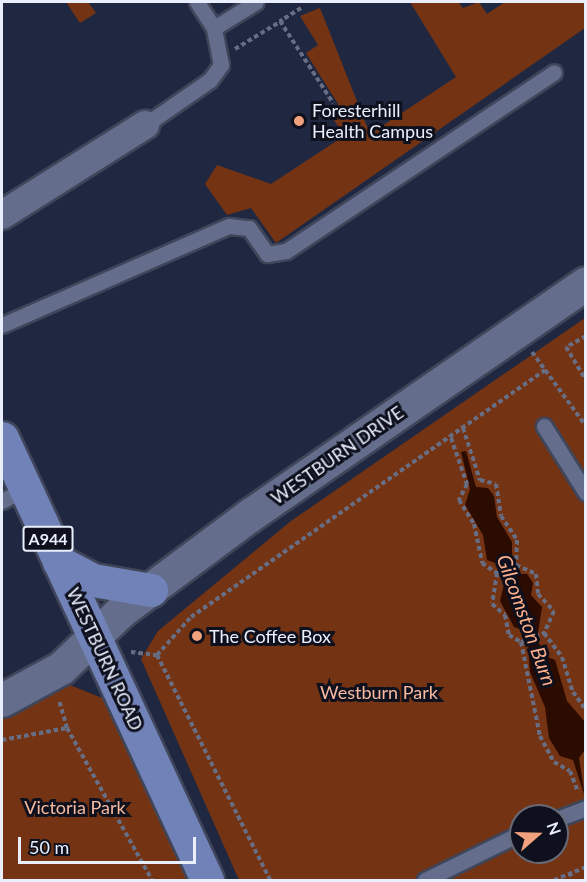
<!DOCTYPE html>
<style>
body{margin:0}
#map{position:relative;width:587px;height:882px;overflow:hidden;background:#202841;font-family:Lato,sans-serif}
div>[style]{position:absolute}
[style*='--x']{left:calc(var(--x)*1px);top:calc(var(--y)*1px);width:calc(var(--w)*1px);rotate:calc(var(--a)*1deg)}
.green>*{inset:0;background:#743313}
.water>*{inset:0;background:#2c0b00}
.stream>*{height:7px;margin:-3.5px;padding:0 3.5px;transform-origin:3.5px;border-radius:3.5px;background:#2c0b00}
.path>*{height:4px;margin-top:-2px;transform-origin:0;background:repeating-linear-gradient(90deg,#676e84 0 4.5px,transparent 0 7.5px)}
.roads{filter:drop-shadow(2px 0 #40465a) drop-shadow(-2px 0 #40465a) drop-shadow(0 2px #40465a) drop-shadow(0 -2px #40465a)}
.service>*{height:15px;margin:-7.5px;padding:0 7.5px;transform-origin:7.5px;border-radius:7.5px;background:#646e8c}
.minor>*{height:28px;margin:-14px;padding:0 14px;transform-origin:14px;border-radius:14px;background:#646e8c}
.tertiary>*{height:33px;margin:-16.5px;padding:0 16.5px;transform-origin:16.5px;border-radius:16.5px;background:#646e8c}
.primary>*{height:33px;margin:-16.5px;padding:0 16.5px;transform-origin:16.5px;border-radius:16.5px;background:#7182b8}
.dots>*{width:16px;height:16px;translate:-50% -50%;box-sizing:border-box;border:3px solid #0e111d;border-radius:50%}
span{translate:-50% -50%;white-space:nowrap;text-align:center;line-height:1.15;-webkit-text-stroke:6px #0e111d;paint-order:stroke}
.shield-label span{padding:2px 4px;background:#0e111d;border:2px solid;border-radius:4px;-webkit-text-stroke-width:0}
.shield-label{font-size:16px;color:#eaeffd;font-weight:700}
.poi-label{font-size:18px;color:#eaeffd}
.left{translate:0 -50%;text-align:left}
.street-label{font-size:18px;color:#eaeffd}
.park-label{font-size:18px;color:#f7baa0}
.water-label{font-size:20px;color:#ffaf8c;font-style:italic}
.frame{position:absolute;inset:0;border:3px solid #eaeffd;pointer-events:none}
.north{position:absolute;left:509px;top:804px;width:60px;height:60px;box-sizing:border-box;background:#0e111d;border:2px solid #666a77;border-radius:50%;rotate:70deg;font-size:16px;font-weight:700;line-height:24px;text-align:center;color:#eaeffd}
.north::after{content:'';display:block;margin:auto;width:21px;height:27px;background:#f2a17e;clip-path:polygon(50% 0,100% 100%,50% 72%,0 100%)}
.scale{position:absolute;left:18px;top:837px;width:178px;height:27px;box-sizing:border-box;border:3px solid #eaeffd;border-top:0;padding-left:8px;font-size:18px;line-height:21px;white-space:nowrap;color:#eaeffd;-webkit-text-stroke:4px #0e111d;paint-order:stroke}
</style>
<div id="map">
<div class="green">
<div style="clip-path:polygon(66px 2px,88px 2px,96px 13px,80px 23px)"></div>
<div style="clip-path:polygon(410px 2px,458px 2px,463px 8px,479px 2px,487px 14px,505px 2px,585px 2px,585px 28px,276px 243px,251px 208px,227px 215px,205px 184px,217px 165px,271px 184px,344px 136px,334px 120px,338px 104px,306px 53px,318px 45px,300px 16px,320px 8px,370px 134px,456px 77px)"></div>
<div style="clip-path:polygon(evenodd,585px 318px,585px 880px,239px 880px,141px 659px,158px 631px,291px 521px,585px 318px,521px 816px,557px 816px,557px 852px,521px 852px,521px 816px)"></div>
<div style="clip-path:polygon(60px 681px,107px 700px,189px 880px,2px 880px,2px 712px)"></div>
</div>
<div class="water">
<div style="clip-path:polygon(466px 451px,476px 487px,488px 488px,494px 496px,497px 517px,512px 542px,512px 574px,527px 574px,533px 583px,531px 595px,542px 607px,535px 652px,555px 660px,567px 701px,585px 722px,585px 750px,579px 758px,585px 797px,573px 760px,560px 756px,549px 738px,545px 707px,530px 672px,527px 632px,514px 627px,500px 601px,506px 576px,500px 565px,487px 560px,483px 535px,465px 505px,470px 489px,461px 452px)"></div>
</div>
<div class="stream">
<div style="--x:532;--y:635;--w:28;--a:69"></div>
</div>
<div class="path">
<div style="--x:301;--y:8;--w:25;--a:148"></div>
<div style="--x:280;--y:21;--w:98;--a:57.1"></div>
<div style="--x:235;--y:49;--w:56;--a:-31.1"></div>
<div style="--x:586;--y:336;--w:23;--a:151"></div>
<div style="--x:566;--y:347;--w:39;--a:59"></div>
<div style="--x:532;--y:352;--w:92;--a:53.9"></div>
<div style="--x:463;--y:428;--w:55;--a:71.9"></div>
<div style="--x:480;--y:480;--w:16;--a:14"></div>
<div style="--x:496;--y:484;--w:32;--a:81"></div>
<div style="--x:501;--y:516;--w:29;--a:56"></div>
<div style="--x:517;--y:540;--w:25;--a:92"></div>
<div style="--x:516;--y:565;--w:22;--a:24"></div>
<div style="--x:536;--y:574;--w:20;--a:84"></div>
<div style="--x:538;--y:594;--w:23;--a:47"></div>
<div style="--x:554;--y:611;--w:24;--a:114"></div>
<div style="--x:544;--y:633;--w:30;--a:53"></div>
<div style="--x:562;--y:657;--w:37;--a:73"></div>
<div style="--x:573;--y:692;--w:22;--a:54"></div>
<div style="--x:451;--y:438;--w:49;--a:70.8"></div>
<div style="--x:467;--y:484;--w:18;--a:117"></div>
<div style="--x:459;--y:500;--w:28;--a:58"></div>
<div style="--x:474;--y:524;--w:40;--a:78"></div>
<div style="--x:482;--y:563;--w:18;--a:34"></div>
<div style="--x:497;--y:573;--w:31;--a:99"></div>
<div style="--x:492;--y:604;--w:17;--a:40"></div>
<div style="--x:505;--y:615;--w:20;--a:79"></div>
<div style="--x:509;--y:635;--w:14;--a:30"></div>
<div style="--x:521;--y:642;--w:96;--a:78.6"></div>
<div style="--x:540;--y:736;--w:30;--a:62"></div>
<div style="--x:554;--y:762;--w:18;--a:29"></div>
<div style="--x:570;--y:771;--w:22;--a:69"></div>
<div style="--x:497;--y:573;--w:21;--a:-23"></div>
<div style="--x:521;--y:642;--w:25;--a:-21"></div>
<div style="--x:131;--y:652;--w:26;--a:7"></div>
<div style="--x:157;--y:655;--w:51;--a:-48.2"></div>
<div style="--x:191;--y:617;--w:432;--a:-34.9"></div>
<div style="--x:157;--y:655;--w:252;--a:63.3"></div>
<div style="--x:67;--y:728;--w:174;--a:60.8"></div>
<div style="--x:2;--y:740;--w:66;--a:-10.5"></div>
<div style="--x:67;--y:728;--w:29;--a:-106"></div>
<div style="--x:586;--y:762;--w:1;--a:90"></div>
<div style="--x:570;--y:872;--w:8;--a:76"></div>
<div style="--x:554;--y:880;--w:35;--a:-22"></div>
</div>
<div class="roads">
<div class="service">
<div style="--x:197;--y:2;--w:31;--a:57"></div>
<div style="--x:145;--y:125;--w:79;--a:-34.7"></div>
<div style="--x:210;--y:80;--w:19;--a:-54"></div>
<div style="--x:221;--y:65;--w:38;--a:-101"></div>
<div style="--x:214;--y:28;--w:49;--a:-31.8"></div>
<div style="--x:2;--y:325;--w:248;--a:-23.6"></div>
<div style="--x:229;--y:226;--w:20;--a:6"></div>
<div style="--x:249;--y:228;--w:32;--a:55"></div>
<div style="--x:267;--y:254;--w:19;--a:-9"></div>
<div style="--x:286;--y:251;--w:322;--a:-33.7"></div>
<div style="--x:544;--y:426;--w:79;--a:57.9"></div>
<div style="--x:2;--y:501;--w:25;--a:-29"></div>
<div style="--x:557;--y:819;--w:31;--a:-21"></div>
<div style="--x:425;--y:880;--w:107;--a:-26.1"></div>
</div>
<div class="minor">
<div style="--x:2;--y:215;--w:169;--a:-32.2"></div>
</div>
<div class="tertiary">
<div style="--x:2;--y:700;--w:67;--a:-28.5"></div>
<div style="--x:61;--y:668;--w:83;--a:-43.5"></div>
<div style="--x:121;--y:611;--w:161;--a:-36.7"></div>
<div style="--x:250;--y:515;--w:408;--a:-34.6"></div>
</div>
<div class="primary">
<div style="--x:2;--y:438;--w:487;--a:65.1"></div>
<div style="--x:59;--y:562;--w:38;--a:28"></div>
<div style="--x:93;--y:580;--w:59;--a:9.8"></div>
</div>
</div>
<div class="dots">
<div style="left:299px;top:121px;background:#f2a17e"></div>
<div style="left:197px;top:636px;background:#f2a17e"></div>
</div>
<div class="shield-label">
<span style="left:48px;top:539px">A944</span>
</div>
<div class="poi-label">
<span class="left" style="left:312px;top:121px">Foresterhill<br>Health Campus</span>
<span class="left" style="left:209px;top:636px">The Coffee Box</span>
</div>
<div class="street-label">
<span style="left:337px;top:455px;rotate:-35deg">WESTBURN DRIVE</span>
<span style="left:105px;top:659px;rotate:65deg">WESTBURN ROAD</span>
</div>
<div class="park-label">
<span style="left:379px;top:692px">Westburn Park</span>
<span style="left:75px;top:807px">Victoria Park</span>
</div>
<div class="water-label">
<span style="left:527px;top:620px;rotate:70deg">Gilcomston Burn</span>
</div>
<div class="frame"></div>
<div class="north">N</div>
<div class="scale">50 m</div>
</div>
